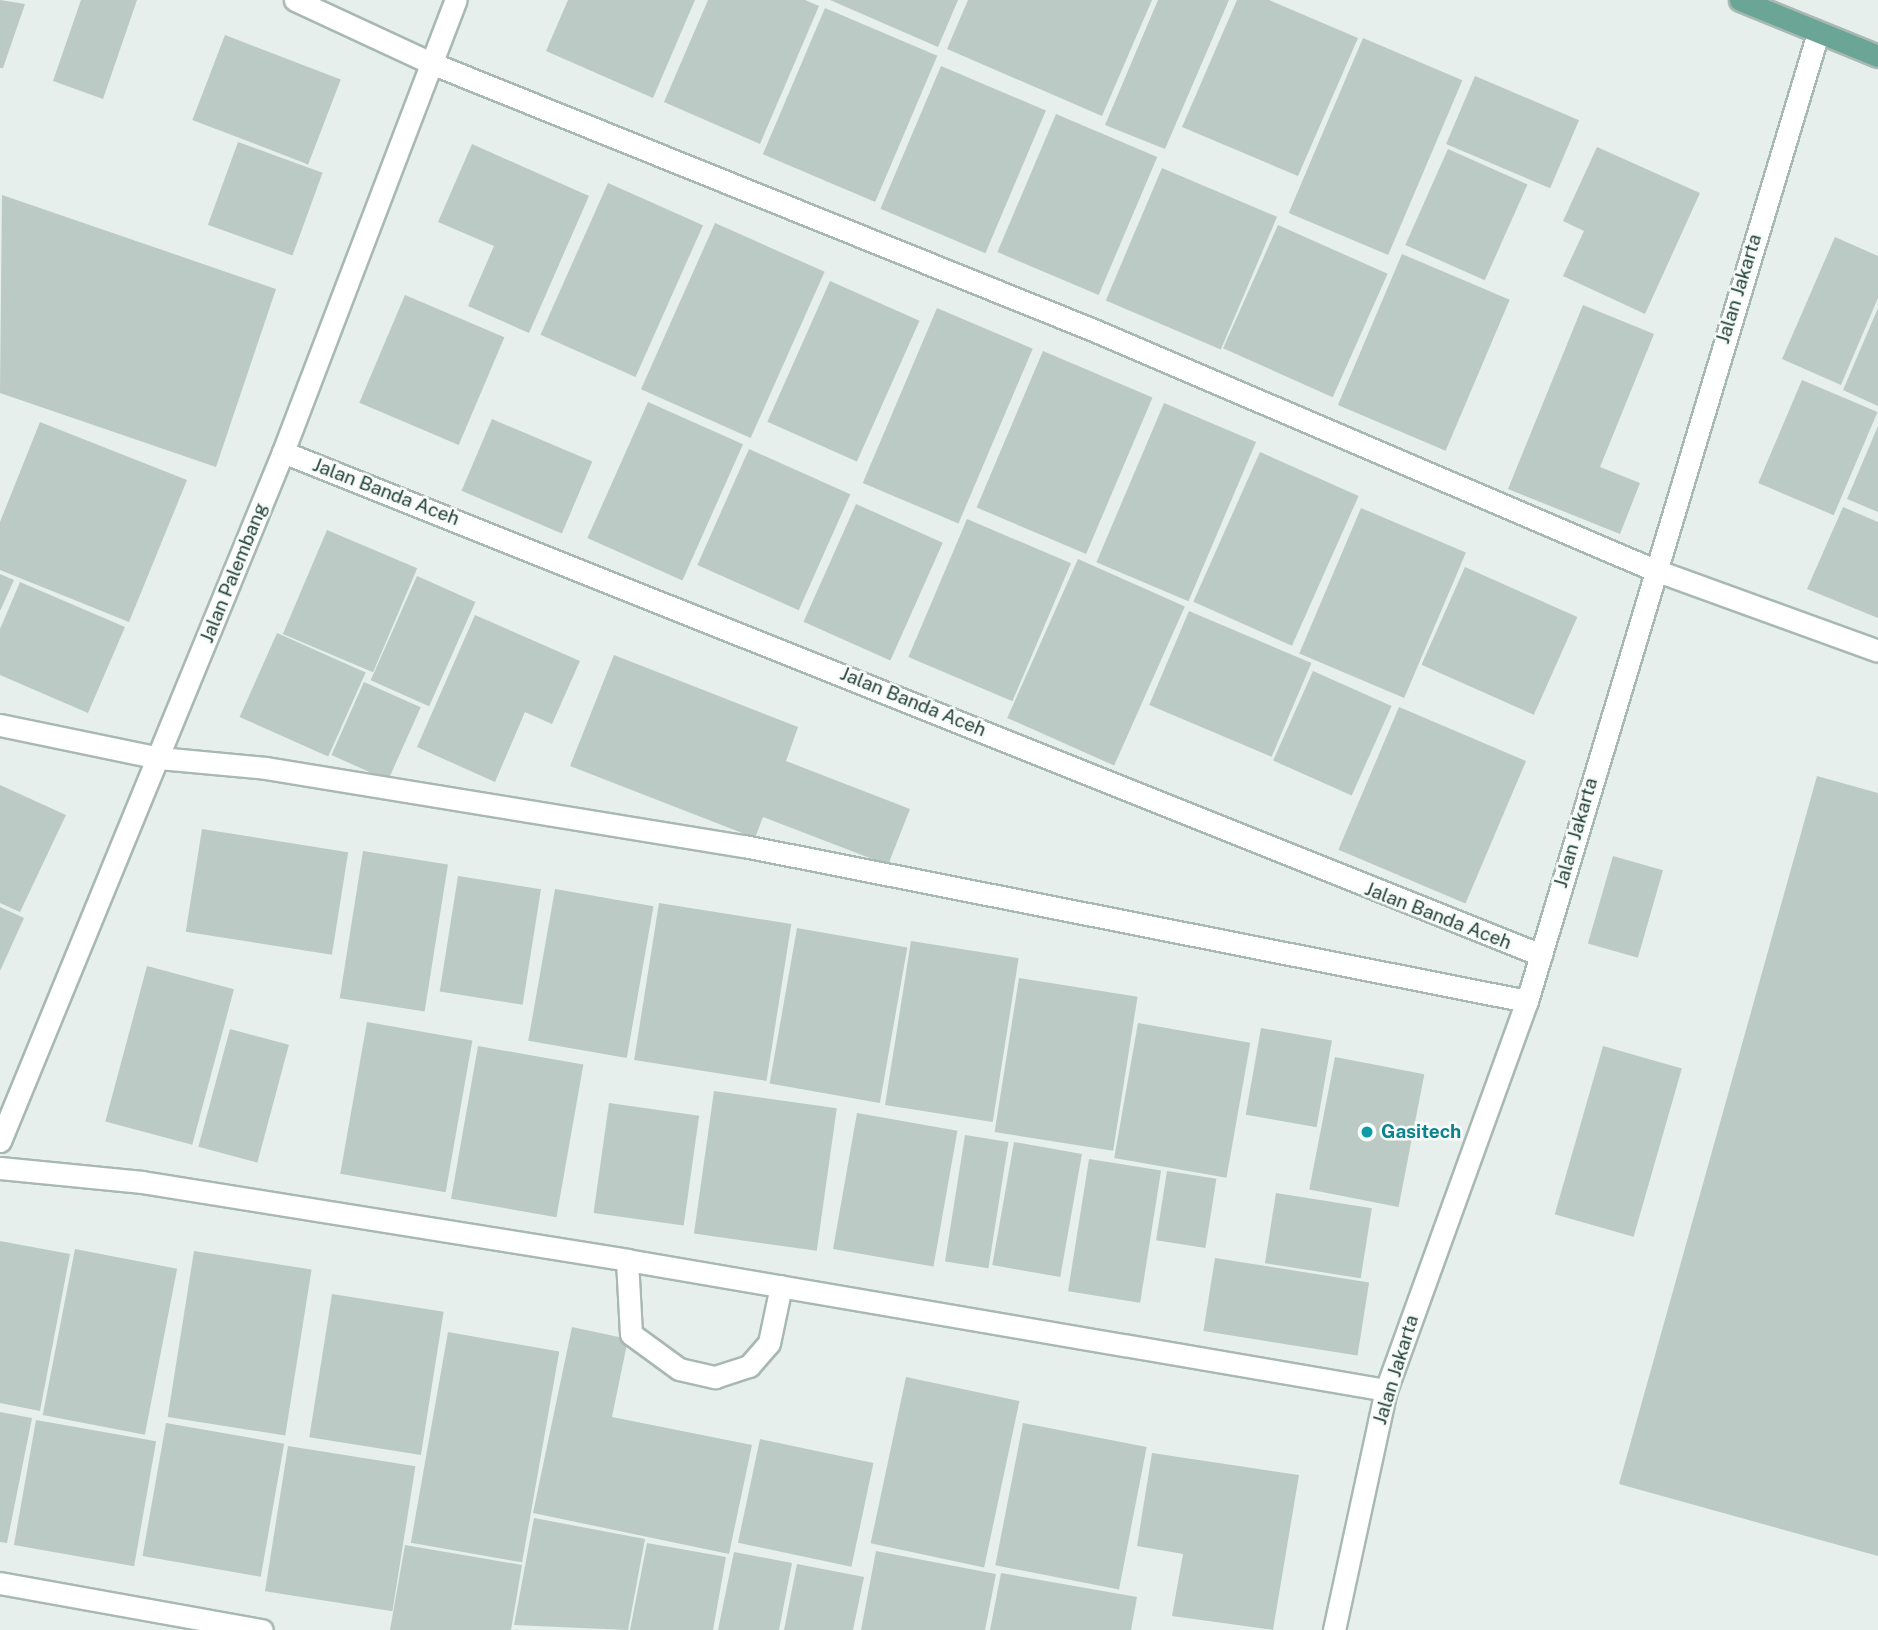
<!DOCTYPE html>
<style>
body{margin:0}
#map{position:relative;width:1878px;height:1630px;overflow:hidden;background:#e6efeb;font-family:"Public Sans",sans-serif}
div>[style]{position:absolute}
[style*='--x']{left:calc(var(--x)*1px);top:calc(var(--y)*1px);width:calc(var(--w)*1px);rotate:calc(var(--a)*1deg)}
.building>*{inset:0;background:#bbcac4;transform-origin:0 0}
.roads{filter:drop-shadow(2px 0 #a8b8b2) drop-shadow(-2px 0 #a8b8b2) drop-shadow(0 2px #a8b8b2) drop-shadow(0 -2px #a8b8b2)}
.minor>*{height:21px;margin:-10.5px;padding:0 10.5px;transform-origin:10.5px;border-radius:10.5px;background:#fff}
.major>*{height:21px;margin:-10.5px;padding:0 10.5px;transform-origin:10.5px;border-radius:10.5px;background:#6aa596}
.dots>*{width:19px;height:19px;translate:-50% -50%;box-sizing:border-box;border:4px solid #f7fbf9;border-radius:50%}
span{translate:-50% -50%;white-space:nowrap;text-align:center;line-height:1.15;-webkit-text-stroke:5px #f7fbf9;paint-order:stroke}
.street-label{font-size:19px;color:#24423a}
.culture-label{font-size:19px;color:#0d838f;font-weight:700}
.left{translate:0 -50%;text-align:left}
</style>
<div id="map">
<div class="building">
<div style="clip-path:polygon(0 0,25px 4px,3px 68px,0 68px)"></div>
<div style="clip-path:polygon(81px 0,137px 0,103px 99px,53px 81px)"></div>
<div style="clip-path:polygon(568px 0,695px 0,653px 98px,546px 51px)"></div>
<div style="clip-path:polygon(708px 0,805px 0,819px 6px,760px 144px,664px 102px)"></div>
<div style="clip-path:polygon(830px 0,958px 0,938px 47px)"></div>
<div style="clip-path:polygon(968px 0,1152px 0,1102px 116px,947px 49px)"></div>
<div style="clip-path:polygon(1158px 0,1229px 0,1165px 149px,1105px 125px)"></div>
<div style="clip-path:polygon(1237px 0,1269px 0,1358px 38px,1298px 176px,1182px 127px)"></div>
<div style="left:825px;top:8px;width:122px;height:159px;rotate:23deg"></div>
<div style="left:225px;top:35px;width:124px;height:91px;rotate:21deg"></div>
<div style="left:1363px;top:38px;width:108px;height:190px;rotate:23deg"></div>
<div style="left:941px;top:66px;width:114px;height:155px;rotate:23deg"></div>
<div style="left:1475px;top:76px;width:113px;height:74px;rotate:23deg"></div>
<div style="left:1056px;top:114px;width:110px;height:150px;rotate:23deg"></div>
<div style="left:238px;top:142px;width:90px;height:88px;rotate:20deg"></div>
<div style="clip-path:polygon(472px 144px,589px 196px,529px 333px,468px 306px,494px 246px,438px 222px)"></div>
<div style="clip-path:polygon(1597px 147px,1700px 193px,1645px 314px,1563px 276px,1584px 231px,1563px 221px)"></div>
<div style="left:1448px;top:149px;width:87px;height:105px;rotate:24deg"></div>
<div style="left:1162px;top:168px;width:125px;height:144px;rotate:23deg"></div>
<div style="left:608px;top:183px;width:104px;height:166px;rotate:24deg"></div>
<div style="clip-path:polygon(2px 195px,276px 289px,216px 467px,0 393px)"></div>
<div style="left:715px;top:223px;width:120px;height:182px;rotate:24deg"></div>
<div style="left:1278px;top:225px;width:120px;height:135px;rotate:24deg"></div>
<div style="clip-path:polygon(1835px 237px,1878px 256px,1878px 298px,1841px 385px,1782px 359px)"></div>
<div style="left:1402px;top:254px;width:117px;height:164px;rotate:23deg"></div>
<div style="left:830px;top:281px;width:98px;height:154px;rotate:24deg"></div>
<div style="left:405px;top:295px;width:108px;height:117px;rotate:23deg"></div>
<div style="clip-path:polygon(1583px 305px,1654px 334px,1600px 467px,1640px 483px,1620px 534px,1508px 489px)"></div>
<div style="left:937px;top:308px;width:104px;height:190px;rotate:23deg"></div>
<div style="clip-path:polygon(1878px 308px,1878px 406px,1843px 390px)"></div>
<div style="left:1043px;top:351px;width:119px;height:170px;rotate:23deg"></div>
<div style="left:1802px;top:380px;width:82px;height:112px;rotate:23deg"></div>
<div style="left:648px;top:402px;width:104px;height:149px;rotate:24deg"></div>
<div style="left:1164px;top:403px;width:100px;height:173px;rotate:23deg"></div>
<div style="left:492px;top:419px;width:109px;height:78px;rotate:23deg"></div>
<div style="clip-path:polygon(40px 422px,187px 480px,129px 622px,0 570px,0 522px)"></div>
<div style="clip-path:polygon(1878px 426px,1878px 512px,1847px 499px)"></div>
<div style="left:749px;top:449px;width:111px;height:127px;rotate:24deg"></div>
<div style="left:1260px;top:452px;width:108px;height:164px;rotate:24deg"></div>
<div style="left:856px;top:504px;width:95px;height:129px;rotate:24deg"></div>
<div style="clip-path:polygon(1843px 507px,1878px 522px,1878px 618px,1807px 589px)"></div>
<div style="left:1361px;top:508px;width:114px;height:158px;rotate:23deg"></div>
<div style="left:967px;top:519px;width:113px;height:150px;rotate:23deg"></div>
<div style="left:327px;top:530px;width:98px;height:113px;rotate:23deg"></div>
<div style="left:1078px;top:559px;width:117px;height:174px;rotate:24deg"></div>
<div style="left:1465px;top:567px;width:123px;height:107px;rotate:24deg"></div>
<div style="clip-path:polygon(0 574px,14px 580px,0 611px)"></div>
<div style="left:417px;top:576px;width:64px;height:114px;rotate:24deg"></div>
<div style="clip-path:polygon(20px 582px,125px 627px,88px 713px,0 675px,0 629px)"></div>
<div style="left:1189px;top:611px;width:133px;height:102px;rotate:23deg"></div>
<div style="clip-path:polygon(475px 615px,580px 661px,552px 724px,525px 712px,495px 782px,417px 747px)"></div>
<div style="left:277px;top:633px;width:97px;height:92px;rotate:24deg"></div>
<div style="clip-path:polygon(614px 655px,798px 727px,786px 761px,910px 809px,888px 865px,763px 817px,755px 838px,570px 766px)"></div>
<div style="left:1313px;top:671px;width:86px;height:98px;rotate:24deg"></div>
<div style="left:364px;top:682px;width:62px;height:80px;rotate:24deg"></div>
<div style="left:1399px;top:707px;width:138px;height:155px;rotate:23deg"></div>
<div style="clip-path:polygon(1817px 776px,1878px 793px,1878px 1556px,1619px 1484px)"></div>
<div style="clip-path:polygon(0 785px,66px 815px,20px 912px,0 903px)"></div>
<div style="left:202px;top:829px;width:148px;height:104px;rotate:9deg"></div>
<div style="left:363px;top:851px;width:86px;height:149px;rotate:9deg"></div>
<div style="left:1613px;top:856px;width:52px;height:91px;rotate:16deg"></div>
<div style="left:458px;top:876px;width:84px;height:117px;rotate:9deg"></div>
<div style="left:555px;top:889px;width:100px;height:154px;rotate:10deg"></div>
<div style="left:659px;top:903px;width:134px;height:159px;rotate:9deg"></div>
<div style="clip-path:polygon(0 907px,24px 918px,0 971px)"></div>
<div style="left:797px;top:928px;width:112px;height:158px;rotate:10deg"></div>
<div style="left:911px;top:941px;width:109px;height:166px;rotate:9deg"></div>
<div style="left:147px;top:966px;width:90px;height:161px;rotate:15deg"></div>
<div style="left:1019px;top:978px;width:120px;height:156px;rotate:9deg"></div>
<div style="left:367px;top:1022px;width:107px;height:154px;rotate:10deg"></div>
<div style="left:1138px;top:1023px;width:114px;height:137px;rotate:10deg"></div>
<div style="left:1261px;top:1028px;width:72px;height:88px;rotate:10deg"></div>
<div style="left:230px;top:1029px;width:61px;height:122px;rotate:15deg"></div>
<div style="left:478px;top:1046px;width:107px;height:155px;rotate:10deg"></div>
<div style="left:1603px;top:1046px;width:82px;height:175px;rotate:16deg"></div>
<div style="left:1335px;top:1057px;width:91px;height:135px;rotate:11deg"></div>
<div style="left:714px;top:1091px;width:124px;height:144px;rotate:8deg"></div>
<div style="left:609px;top:1103px;width:91px;height:111px;rotate:8deg"></div>
<div style="left:857px;top:1113px;width:102px;height:138px;rotate:10deg"></div>
<div style="left:965px;top:1135px;width:44px;height:128px;rotate:9deg"></div>
<div style="left:1014px;top:1142px;width:69px;height:125px;rotate:10deg"></div>
<div style="left:1089px;top:1159px;width:73px;height:134px;rotate:9deg"></div>
<div style="left:1167px;top:1171px;width:50px;height:70px;rotate:9deg"></div>
<div style="left:1276px;top:1193px;width:97px;height:71px;rotate:9deg"></div>
<div style="clip-path:polygon(0 1241px,70px 1254px,40px 1411px,0 1403px)"></div>
<div style="left:75px;top:1249px;width:104px;height:169px;rotate:11deg"></div>
<div style="left:194px;top:1251px;width:119px;height:168px;rotate:9deg"></div>
<div style="left:1215px;top:1258px;width:156px;height:74px;rotate:9deg"></div>
<div style="left:332px;top:1294px;width:113px;height:145px;rotate:9deg"></div>
<div style="clip-path:polygon(572px 1327px,628px 1339px,612px 1417px,752px 1445px,729px 1554px,533px 1513px)"></div>
<div style="left:448px;top:1332px;width:113px;height:214px;rotate:10deg"></div>
<div style="left:906px;top:1377px;width:116px;height:170px;rotate:12deg"></div>
<div style="clip-path:polygon(0 1412px,32px 1418px,7px 1543px,0 1542px)"></div>
<div style="left:36px;top:1420px;width:122px;height:127px;rotate:10deg"></div>
<div style="left:166px;top:1423px;width:120px;height:135px;rotate:10deg"></div>
<div style="left:1023px;top:1423px;width:126px;height:145px;rotate:11deg"></div>
<div style="left:760px;top:1439px;width:116px;height:106px;rotate:12deg"></div>
<div style="left:288px;top:1446px;width:129px;height:147px;rotate:9deg"></div>
<div style="clip-path:polygon(1152px 1453px,1299px 1475px,1273px 1630px,1172px 1616px,1183px 1554px,1137px 1546px)"></div>
<div style="clip-path:polygon(534px 1518px,645px 1539px,628px 1630px,514px 1625px)"></div>
<div style="clip-path:polygon(647px 1543px,726px 1557px,713px 1630px,630px 1630px)"></div>
<div style="clip-path:polygon(405px 1545px,522px 1565px,511px 1630px,390px 1630px)"></div>
<div style="clip-path:polygon(876px 1551px,996px 1574px,985px 1630px,861px 1630px)"></div>
<div style="clip-path:polygon(734px 1552px,792px 1563px,779px 1630px,718px 1630px)"></div>
<div style="clip-path:polygon(797px 1564px,864px 1577px,853px 1630px,784px 1630px)"></div>
<div style="clip-path:polygon(1001px 1573px,1137px 1597px,1131px 1630px,990px 1630px)"></div>
</div>
<div class="roads">
<div class="minor">
<div style="--x:295;--y:0;--w:150;--a:24.9"></div>
<div style="--x:431;--y:63;--w:712;--a:21.95"></div>
<div style="--x:1091;--y:329;--w:610;--a:23.16"></div>
<div style="--x:1652;--y:569;--w:240;--a:19.9"></div>
<div style="--x:283;--y:452;--w:1355;--a:21.79"></div>
<div style="--x:0;--y:725;--w:162;--a:11.7"></div>
<div style="--x:159;--y:758;--w:107;--a:5.3"></div>
<div style="--x:266;--y:768;--w:484;--a:9.3"></div>
<div style="--x:744;--y:846;--w:798;--a:11.2"></div>
<div style="--x:0;--y:1141;--w:745;--a:-67.67"></div>
<div style="--x:283;--y:452;--w:484;--a:-69.1"></div>
<div style="--x:0;--y:1168;--w:143;--a:5.6"></div>
<div style="--x:142;--y:1182;--w:491;--a:9.1"></div>
<div style="--x:627;--y:1260;--w:770;--a:9.72"></div>
<div style="--x:627;--y:1260;--w:74;--a:86.9"></div>
<div style="--x:631;--y:1334;--w:59;--a:36.1"></div>
<div style="--x:679;--y:1369;--w:37;--a:13"></div>
<div style="--x:715;--y:1377;--w:36;--a:-18"></div>
<div style="--x:749;--y:1366;--w:30;--a:-49"></div>
<div style="--x:769;--y:1343;--w:58;--a:-78.1"></div>
<div style="--x:0;--y:1583;--w:266;--a:10.2"></div>
<div style="--x:1334;--y:1630;--w:246;--a:-77.8"></div>
<div style="--x:1386;--y:1390;--w:414;--a:-70.1"></div>
<div style="--x:1527;--y:1001;--w:1011;--a:-73.27"></div>
</div>
<div class="major">
<div style="--x:1740;--y:0;--w:149;--a:22.1"></div>
</div>
</div>
<div class="dots">
<div style="left:1367px;top:1132px;background:#0f9aa8"></div>
</div>
<div class="street-label">
<span style="left:1739px;top:289px;rotate:-73deg">Jalan Jakarta</span>
<span style="left:386px;top:492px;rotate:21deg">Jalan Banda Aceh</span>
<span style="left:234px;top:573px;rotate:-68deg">Jalan Palembang</span>
<span style="left:913px;top:702px;rotate:22deg">Jalan Banda Aceh</span>
<span style="left:1576px;top:833px;rotate:-74deg">Jalan Jakarta</span>
<span style="left:1438px;top:916px;rotate:21deg">Jalan Banda Aceh</span>
<span style="left:1396px;top:1370px;rotate:-73deg">Jalan Jakarta</span>
</div>
<div class="culture-label">
<span class="left" style="left:1381px;top:1132px">Gasitech</span>
</div>
</div>
